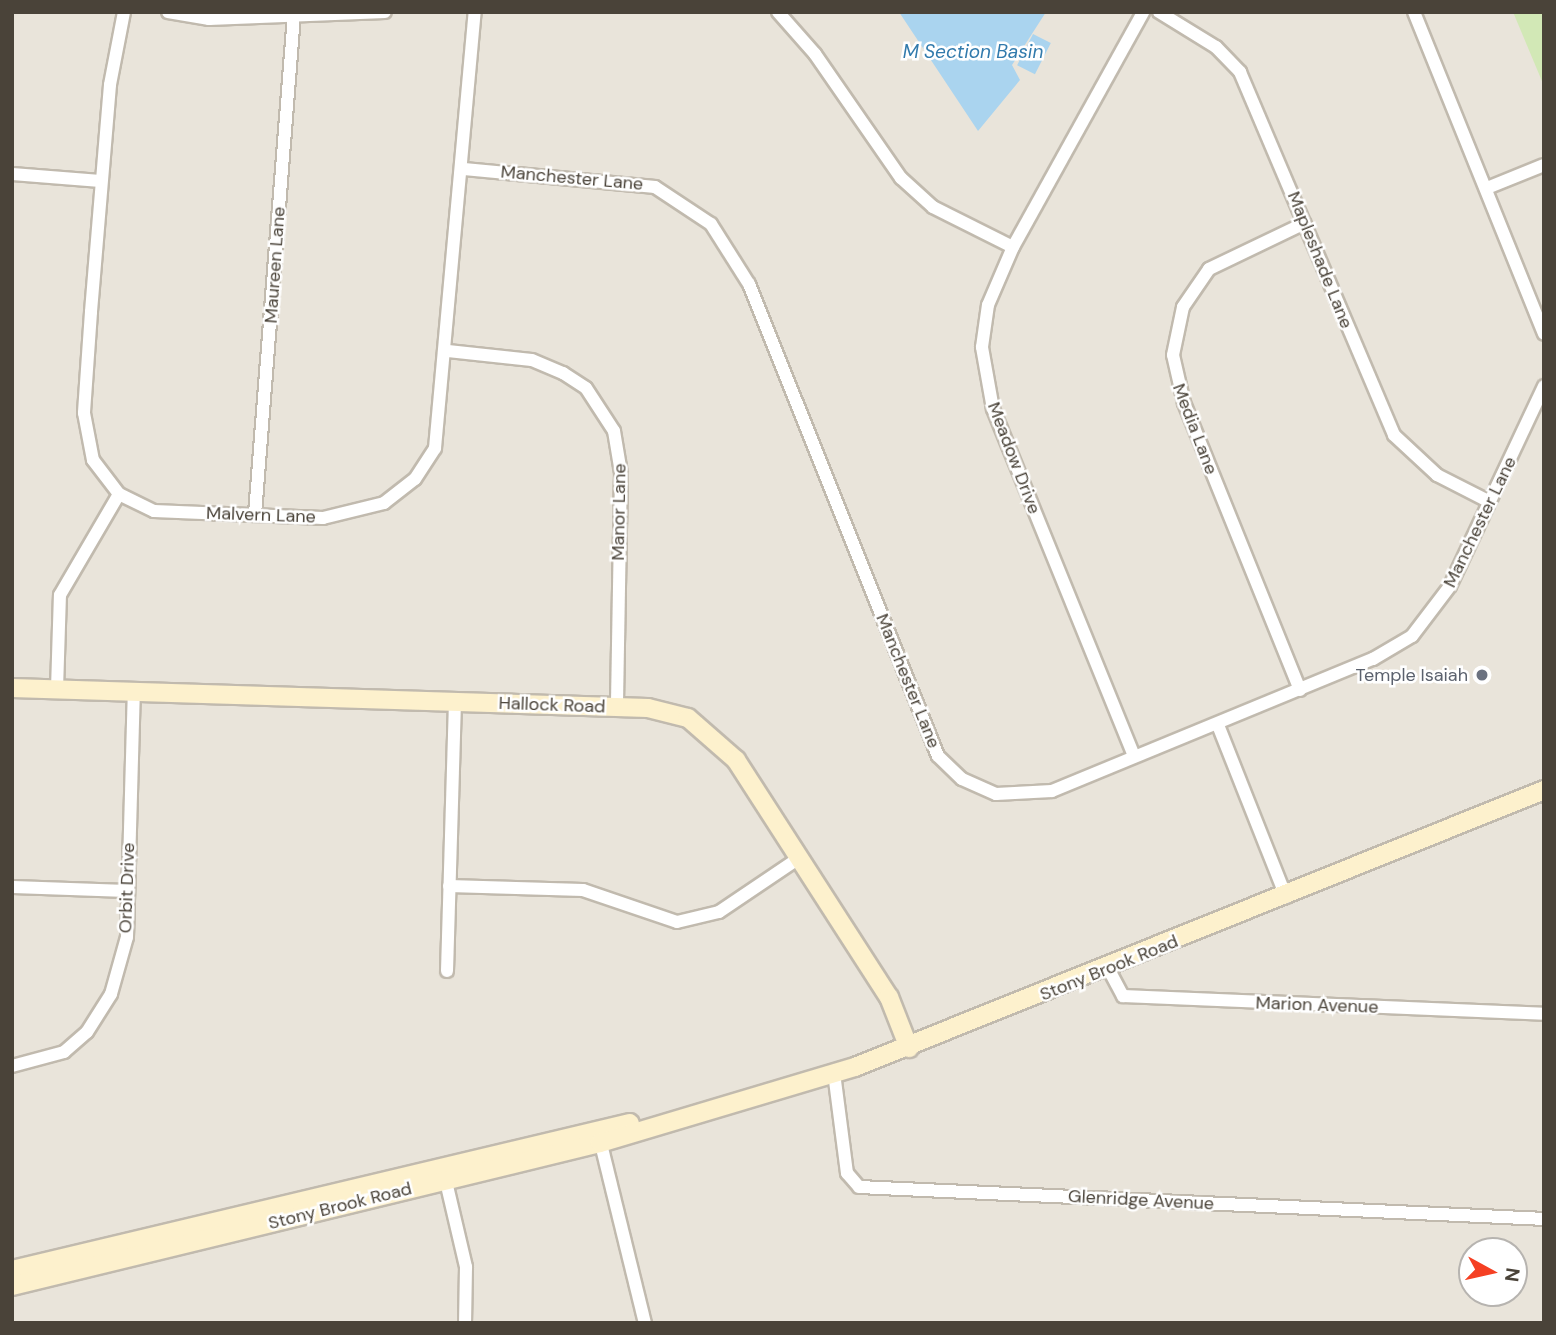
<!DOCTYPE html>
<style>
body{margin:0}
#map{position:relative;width:1556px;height:1335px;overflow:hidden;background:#f5f2eb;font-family:"DM Sans",sans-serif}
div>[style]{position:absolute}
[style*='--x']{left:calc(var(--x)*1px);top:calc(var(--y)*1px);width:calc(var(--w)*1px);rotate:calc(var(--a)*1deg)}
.residential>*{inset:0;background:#e9e4da}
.green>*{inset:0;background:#d2e8b6}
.water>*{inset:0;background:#aad4ef;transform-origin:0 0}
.roads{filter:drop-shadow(2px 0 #c1baae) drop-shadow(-2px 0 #c1baae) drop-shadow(0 2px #c1baae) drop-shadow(0 -2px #c1baae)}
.street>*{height:12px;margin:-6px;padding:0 6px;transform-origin:6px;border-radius:6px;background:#fff}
.secondary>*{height:18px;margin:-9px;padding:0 9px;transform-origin:9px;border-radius:9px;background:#fdf1cd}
.dots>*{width:19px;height:19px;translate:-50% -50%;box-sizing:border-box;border:4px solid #fff;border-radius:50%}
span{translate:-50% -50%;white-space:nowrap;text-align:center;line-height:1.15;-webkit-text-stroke:5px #fff;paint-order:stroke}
.street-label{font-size:18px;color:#4a4339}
.worship-label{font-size:18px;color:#5b616d}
.right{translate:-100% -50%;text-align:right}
.water-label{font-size:19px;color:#317aac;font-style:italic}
.frame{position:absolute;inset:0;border:14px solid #4a4339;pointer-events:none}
.north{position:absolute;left:1458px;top:1237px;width:70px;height:70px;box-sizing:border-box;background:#fff;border:2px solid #b7b4b0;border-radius:50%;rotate:98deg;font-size:19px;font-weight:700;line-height:28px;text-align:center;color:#4a4339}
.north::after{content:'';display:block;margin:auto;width:24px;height:32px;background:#f54023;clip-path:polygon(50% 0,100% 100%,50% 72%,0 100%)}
</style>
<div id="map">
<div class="residential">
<div style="clip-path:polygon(evenodd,12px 12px,1544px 12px,1544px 1323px,12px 1323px,12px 12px,1472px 1251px,1514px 1251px,1514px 1293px,1472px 1293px,1472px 1251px)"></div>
</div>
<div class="green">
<div style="clip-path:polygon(1513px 12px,1544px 12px,1544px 86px)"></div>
</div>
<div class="water">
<div style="clip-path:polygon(899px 12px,1046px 12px,1012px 65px,1020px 80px,978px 131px)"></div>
<div style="left:1033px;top:34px;width:20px;height:35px;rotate:27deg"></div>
</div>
<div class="roads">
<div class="street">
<div style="--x:124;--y:12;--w:74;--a:100.9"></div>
<div style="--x:110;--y:85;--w:228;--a:94.8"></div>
<div style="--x:91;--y:312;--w:101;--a:94"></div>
<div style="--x:84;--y:413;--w:48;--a:79.2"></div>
<div style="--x:93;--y:460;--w:43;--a:52.6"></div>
<div style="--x:119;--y:494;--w:39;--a:26"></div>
<div style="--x:154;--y:511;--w:169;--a:2.4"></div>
<div style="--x:323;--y:518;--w:63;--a:-13.8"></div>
<div style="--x:384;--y:503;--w:39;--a:-38"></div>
<div style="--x:415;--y:479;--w:37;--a:-57"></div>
<div style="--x:435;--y:448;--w:438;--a:-84.8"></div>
<div style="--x:168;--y:12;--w:42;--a:9.7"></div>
<div style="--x:209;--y:19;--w:176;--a:-2.3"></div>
<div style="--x:778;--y:12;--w:56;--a:48.6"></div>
<div style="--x:815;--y:54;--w:151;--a:55.3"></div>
<div style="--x:901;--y:178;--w:43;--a:42.2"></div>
<div style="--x:933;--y:207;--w:89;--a:26.6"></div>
<div style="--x:1159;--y:12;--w:67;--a:31.6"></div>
<div style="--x:1216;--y:47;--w:35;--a:46"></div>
<div style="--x:1240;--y:72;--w:394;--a:67"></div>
<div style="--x:1394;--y:435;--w:59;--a:42.9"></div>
<div style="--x:1437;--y:475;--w:57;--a:27"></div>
<div style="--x:1414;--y:12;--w:347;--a:68"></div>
<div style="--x:464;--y:169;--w:192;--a:5.4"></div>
<div style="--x:655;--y:187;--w:67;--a:33.5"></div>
<div style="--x:711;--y:224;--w:71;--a:57.7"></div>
<div style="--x:749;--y:284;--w:508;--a:68.18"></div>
<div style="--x:938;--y:756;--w:33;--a:44"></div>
<div style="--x:962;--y:779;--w:37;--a:24"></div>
<div style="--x:996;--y:794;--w:56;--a:-3.1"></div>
<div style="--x:1052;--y:791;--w:347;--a:-22.4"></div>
<div style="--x:1373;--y:659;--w:45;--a:-30.5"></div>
<div style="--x:1412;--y:636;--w:63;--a:-52.8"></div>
<div style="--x:1450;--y:586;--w:221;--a:-64.8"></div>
<div style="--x:12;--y:174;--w:89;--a:4.5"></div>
<div style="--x:1487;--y:188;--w:61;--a:-22"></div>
<div style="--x:448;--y:351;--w:84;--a:6.1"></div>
<div style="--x:532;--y:360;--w:34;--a:23"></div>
<div style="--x:563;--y:373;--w:27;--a:33"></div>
<div style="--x:586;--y:388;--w:51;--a:56.9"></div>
<div style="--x:614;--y:431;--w:43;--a:80.5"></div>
<div style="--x:621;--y:473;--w:234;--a:91"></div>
<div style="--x:255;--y:514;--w:501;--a:-85.53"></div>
<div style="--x:57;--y:689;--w:94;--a:-88.2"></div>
<div style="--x:60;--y:595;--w:117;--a:-59.7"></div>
<div style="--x:1300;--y:690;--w:310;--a:-112"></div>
<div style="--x:1184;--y:403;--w:49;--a:-102.9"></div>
<div style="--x:1173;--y:355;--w:49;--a:-78.2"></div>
<div style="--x:1183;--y:307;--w:46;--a:-55.6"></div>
<div style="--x:1209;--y:269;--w:106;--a:-25.6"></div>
<div style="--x:1218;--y:725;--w:185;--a:68.4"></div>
<div style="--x:1134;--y:756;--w:375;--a:-112.1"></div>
<div style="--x:993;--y:409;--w:63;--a:-100.1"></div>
<div style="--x:982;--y:347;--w:42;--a:-81.9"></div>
<div style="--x:988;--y:305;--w:63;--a:-66.7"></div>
<div style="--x:1013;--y:247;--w:269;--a:-61"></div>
<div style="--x:449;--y:886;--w:134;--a:1.7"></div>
<div style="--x:583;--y:890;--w:99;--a:18.8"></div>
<div style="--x:677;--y:922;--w:43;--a:-13.4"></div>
<div style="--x:719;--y:912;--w:97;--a:-34"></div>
<div style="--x:12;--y:887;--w:116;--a:2"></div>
<div style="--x:1108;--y:968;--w:32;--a:62"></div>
<div style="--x:1123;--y:996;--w:421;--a:2.4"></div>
<div style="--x:447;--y:971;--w:269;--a:-88.3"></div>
<div style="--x:12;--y:1066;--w:54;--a:-15.1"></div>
<div style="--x:64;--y:1052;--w:30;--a:-41"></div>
<div style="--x:87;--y:1032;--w:45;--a:-57.7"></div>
<div style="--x:111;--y:994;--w:59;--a:-74.3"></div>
<div style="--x:127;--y:937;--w:245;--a:-88.4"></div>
<div style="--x:834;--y:1073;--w:101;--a:82.6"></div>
<div style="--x:847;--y:1173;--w:18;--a:49"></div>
<div style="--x:859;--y:1187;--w:686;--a:2.67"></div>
<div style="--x:599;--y:1136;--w:193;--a:76.2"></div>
<div style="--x:444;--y:1173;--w:97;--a:76.8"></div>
<div style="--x:466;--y:1267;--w:56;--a:91"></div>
</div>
<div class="secondary">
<div style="--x:12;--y:688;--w:636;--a:1.8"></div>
<div style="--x:648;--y:708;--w:41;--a:14"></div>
<div style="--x:688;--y:718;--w:64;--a:41.2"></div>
<div style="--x:736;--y:760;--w:282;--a:57.2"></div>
<div style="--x:889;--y:997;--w:55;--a:68.6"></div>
<div style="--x:12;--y:1270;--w:635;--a:-13.38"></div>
<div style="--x:12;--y:1286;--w:605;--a:-13.67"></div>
<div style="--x:600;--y:1143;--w:266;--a:-16.6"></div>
<div style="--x:855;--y:1067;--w:743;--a:-21.9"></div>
</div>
</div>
<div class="dots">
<div style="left:1482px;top:675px;background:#6b7280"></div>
</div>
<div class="street-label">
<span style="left:572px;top:178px;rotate:5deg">Manchester Lane</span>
<span style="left:1320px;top:260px;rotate:68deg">Mapleshade Lane</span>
<span style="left:275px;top:265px;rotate:-86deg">Maureen Lane</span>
<span style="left:1195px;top:429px;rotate:69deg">Media Lane</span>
<span style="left:1014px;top:458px;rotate:69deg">Meadow Drive</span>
<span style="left:619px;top:512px;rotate:-89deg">Manor Lane</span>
<span style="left:261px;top:515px;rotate:2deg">Malvern Lane</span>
<span style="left:1480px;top:522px;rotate:-64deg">Manchester Lane</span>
<span style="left:908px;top:681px;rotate:68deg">Manchester Lane</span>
<span style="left:552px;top:705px;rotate:2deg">Hallock Road</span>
<span style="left:127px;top:888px;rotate:-88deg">Orbit Drive</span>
<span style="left:1109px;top:968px;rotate:-22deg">Stony Brook Road</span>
<span style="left:1317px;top:1005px;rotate:2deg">Marion Avenue</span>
<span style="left:1141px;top:1200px;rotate:3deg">Glenridge Avenue</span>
<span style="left:340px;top:1206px;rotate:-14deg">Stony Brook Road</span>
</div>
<div class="worship-label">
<span class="right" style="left:1468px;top:675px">Temple Isaiah</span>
</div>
<div class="water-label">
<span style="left:973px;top:52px">M Section Basin</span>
</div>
<div class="frame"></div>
<div class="north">N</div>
</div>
